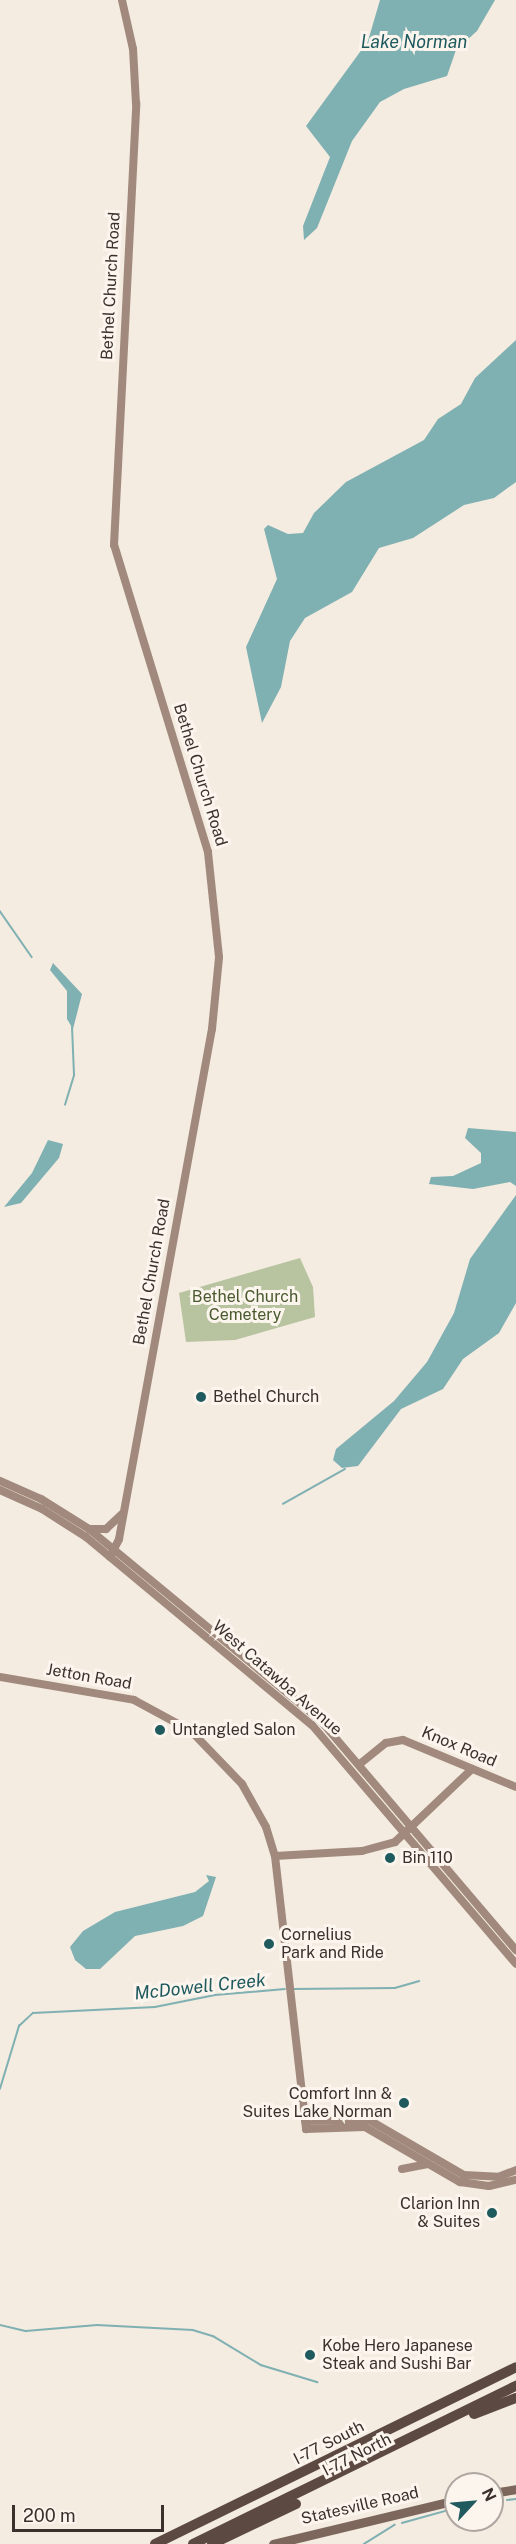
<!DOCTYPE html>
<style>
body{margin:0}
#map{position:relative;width:516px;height:2544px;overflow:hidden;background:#f4ebe1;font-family:"Public Sans",sans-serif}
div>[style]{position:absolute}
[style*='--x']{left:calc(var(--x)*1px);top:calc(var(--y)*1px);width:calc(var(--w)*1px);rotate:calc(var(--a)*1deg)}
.green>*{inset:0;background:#b8c4a0}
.water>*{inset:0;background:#7fb0b2}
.stream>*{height:1.5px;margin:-0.75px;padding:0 0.75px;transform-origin:0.75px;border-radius:0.75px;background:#7fb0b2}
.secondary>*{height:8px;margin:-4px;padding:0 4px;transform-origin:4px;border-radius:4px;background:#a18a7d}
.primary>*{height:9px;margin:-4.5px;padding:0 4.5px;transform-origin:4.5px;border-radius:4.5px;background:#7d675c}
.highway>*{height:10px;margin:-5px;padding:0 5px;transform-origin:5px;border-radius:5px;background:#5c4a42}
.dots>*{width:16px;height:16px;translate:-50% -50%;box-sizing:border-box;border:3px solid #fbf5ee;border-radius:50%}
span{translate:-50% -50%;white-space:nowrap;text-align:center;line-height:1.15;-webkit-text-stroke:6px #fbf5ee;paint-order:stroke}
.street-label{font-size:16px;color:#3b302b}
.park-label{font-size:16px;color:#4a5a2e}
.poi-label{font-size:16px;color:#3b302b}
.left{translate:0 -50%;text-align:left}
.right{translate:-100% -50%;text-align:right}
.water-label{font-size:18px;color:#1f5a5e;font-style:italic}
.north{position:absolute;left:444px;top:2472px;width:60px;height:60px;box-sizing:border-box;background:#fbf5ee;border:2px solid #aea6a0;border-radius:50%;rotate:64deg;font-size:16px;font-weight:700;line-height:24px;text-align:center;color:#3b302b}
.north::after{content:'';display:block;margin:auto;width:21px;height:27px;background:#1f5a5e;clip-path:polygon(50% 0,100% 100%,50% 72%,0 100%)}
.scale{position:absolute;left:12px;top:2505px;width:152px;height:27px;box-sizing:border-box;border:3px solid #3b302b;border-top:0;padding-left:8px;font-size:18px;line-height:21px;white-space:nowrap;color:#3b302b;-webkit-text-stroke:4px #fbf5ee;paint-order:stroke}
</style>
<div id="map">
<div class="green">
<div style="clip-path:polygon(300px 1258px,313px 1287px,315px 1317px,235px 1340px,186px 1342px,179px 1293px)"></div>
</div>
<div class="water">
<div style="clip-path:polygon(380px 0,495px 0,477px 31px,456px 50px,447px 76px,404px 89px,380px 102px,352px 141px,317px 228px,304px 240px,303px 226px,330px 157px,306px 126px,368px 41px)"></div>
<div style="clip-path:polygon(516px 340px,516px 482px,494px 498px,464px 505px,413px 538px,379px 548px,352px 592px,305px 618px,290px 641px,281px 687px,262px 723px,246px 647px,277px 579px,264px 529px,268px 525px,288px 534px,303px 533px,314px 513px,346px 482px,424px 440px,438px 419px,461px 404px,475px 378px)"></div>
<div style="clip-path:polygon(53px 963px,82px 994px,73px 1029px,67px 1019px,67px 991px,50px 970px)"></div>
<div style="clip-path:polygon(468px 1128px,516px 1132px,516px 1186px,510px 1182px,473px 1189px,429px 1184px,431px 1177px,453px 1176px,481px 1163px,481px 1153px,465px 1138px)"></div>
<div style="clip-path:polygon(48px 1140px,63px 1144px,59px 1158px,21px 1203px,4px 1207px,32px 1173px)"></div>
<div style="clip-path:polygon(516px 1195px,516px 1303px,499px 1333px,463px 1359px,443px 1389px,401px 1409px,358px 1466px,342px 1468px,333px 1460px,336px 1449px,394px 1401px,427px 1362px,454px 1313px,470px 1259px)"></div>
<div style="clip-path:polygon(206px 1875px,216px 1877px,203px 1916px,183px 1926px,135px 1936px,100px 1969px,86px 1969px,75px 1960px,70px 1947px,83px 1931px,115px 1912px,195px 1892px,209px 1881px)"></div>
</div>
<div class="stream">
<div style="--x:0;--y:911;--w:56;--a:55.2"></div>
<div style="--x:65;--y:1105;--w:31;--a:-73"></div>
<div style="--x:74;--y:1075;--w:48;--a:-92.4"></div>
<div style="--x:283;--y:1504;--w:71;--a:-29.4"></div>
<div style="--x:293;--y:1989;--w:102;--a:-0.6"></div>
<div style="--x:395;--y:1988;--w:25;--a:-16"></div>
<div style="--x:0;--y:2089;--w:66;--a:-73.2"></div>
<div style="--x:19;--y:2026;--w:19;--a:-43"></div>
<div style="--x:33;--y:2013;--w:122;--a:-2.8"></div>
<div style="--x:155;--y:2007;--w:61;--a:-11.3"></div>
<div style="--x:215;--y:1995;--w:70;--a:-4.9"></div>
<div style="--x:0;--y:2325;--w:27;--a:13"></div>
<div style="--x:26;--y:2331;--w:71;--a:-4.8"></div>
<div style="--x:97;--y:2325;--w:96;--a:3"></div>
<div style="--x:193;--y:2330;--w:21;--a:17"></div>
<div style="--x:213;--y:2336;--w:56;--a:31.1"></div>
<div style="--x:261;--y:2365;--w:59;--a:16.9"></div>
<div style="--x:507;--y:2500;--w:9;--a:-6"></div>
<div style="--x:492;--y:2502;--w:3;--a:0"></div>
<div style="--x:402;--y:2523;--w:56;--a:-15.5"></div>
<div style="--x:364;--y:2544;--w:36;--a:-32"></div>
</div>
<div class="secondary">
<div style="--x:0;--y:1481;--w:45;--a:23.7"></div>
<div style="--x:41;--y:1499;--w:57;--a:32"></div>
<div style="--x:89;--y:1529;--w:301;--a:39.6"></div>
<div style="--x:321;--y:1721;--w:301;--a:49.6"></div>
<div style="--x:0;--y:1490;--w:46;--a:24.3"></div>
<div style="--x:42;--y:1509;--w:52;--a:32.5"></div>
<div style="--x:86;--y:1537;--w:294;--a:39.8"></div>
<div style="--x:312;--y:1725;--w:314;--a:49.5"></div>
<div style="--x:91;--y:1529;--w:15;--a:0"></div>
<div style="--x:106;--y:1529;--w:22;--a:-43"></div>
<div style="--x:110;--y:1557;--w:20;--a:-63"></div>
<div style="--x:119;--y:1539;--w:518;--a:-79.67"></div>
<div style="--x:212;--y:1029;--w:72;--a:-84.4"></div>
<div style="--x:219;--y:957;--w:106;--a:-96"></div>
<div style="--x:208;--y:852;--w:321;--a:-107"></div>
<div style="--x:114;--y:545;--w:442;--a:-87.1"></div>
<div style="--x:136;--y:104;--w:55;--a:-93.1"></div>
<div style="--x:133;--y:49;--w:50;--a:-102.7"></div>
<div style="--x:0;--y:1677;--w:136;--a:9.7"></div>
<div style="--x:134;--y:1700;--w:65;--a:28.5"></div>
<div style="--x:191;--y:1731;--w:74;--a:46.1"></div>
<div style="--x:242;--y:1784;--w:49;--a:60.8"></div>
<div style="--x:266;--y:1827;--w:30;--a:73"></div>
<div style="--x:275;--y:1856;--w:275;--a:83.5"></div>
<div style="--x:306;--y:2129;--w:59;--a:-1.9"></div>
<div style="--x:365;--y:2127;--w:110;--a:30.1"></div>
<div style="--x:460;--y:2182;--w:29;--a:8"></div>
<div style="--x:489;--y:2186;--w:28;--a:-13"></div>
<div style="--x:361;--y:1763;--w:32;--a:-39"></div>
<div style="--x:386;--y:1743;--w:17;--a:-10"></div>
<div style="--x:403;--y:1740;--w:122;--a:22.6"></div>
<div style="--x:275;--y:1856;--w:87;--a:-3.3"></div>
<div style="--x:362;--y:1851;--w:34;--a:-15"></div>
<div style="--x:395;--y:1842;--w:106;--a:-43.5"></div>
<div style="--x:305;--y:2121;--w:64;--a:-0.9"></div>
<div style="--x:369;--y:2120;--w:110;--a:30.1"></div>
<div style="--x:464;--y:2175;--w:34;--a:3"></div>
<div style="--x:498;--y:2177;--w:19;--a:-21"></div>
<div style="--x:402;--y:2169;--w:25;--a:-11"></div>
</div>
<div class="primary">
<div style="--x:492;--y:2493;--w:24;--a:-9"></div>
<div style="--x:273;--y:2544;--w:188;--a:-13.5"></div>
</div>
<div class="highway">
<div style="--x:474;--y:2414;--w:45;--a:-20.9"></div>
<div style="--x:155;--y:2544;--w:402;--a:-26.1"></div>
<div style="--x:193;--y:2544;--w:360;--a:-26.1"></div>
<div style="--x:212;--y:2544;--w:93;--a:-25.5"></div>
</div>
<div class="dots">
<div style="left:201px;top:1397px;background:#1f5a5e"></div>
<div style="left:160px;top:1730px;background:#1f5a5e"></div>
<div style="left:390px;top:1858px;background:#1f5a5e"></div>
<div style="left:269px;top:1944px;background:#1f5a5e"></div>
<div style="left:404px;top:2103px;background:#1f5a5e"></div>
<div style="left:492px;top:2213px;background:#1f5a5e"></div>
<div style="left:310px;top:2355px;background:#1f5a5e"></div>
</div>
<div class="street-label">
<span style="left:111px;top:286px;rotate:-87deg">Bethel Church Road</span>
<span style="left:200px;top:775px;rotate:73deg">Bethel Church Road</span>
<span style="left:152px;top:1272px;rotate:-80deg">Bethel Church Road</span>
<span style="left:89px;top:1677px;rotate:10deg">Jetton Road</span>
<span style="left:277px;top:1678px;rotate:41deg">West Catawba Avenue</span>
<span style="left:459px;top:1747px;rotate:23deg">Knox Road</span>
<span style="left:329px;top:2443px;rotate:-27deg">I-77 South</span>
<span style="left:357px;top:2455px;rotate:-27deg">I-77 North</span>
<span style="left:360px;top:2506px;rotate:-13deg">Statesville Road</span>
</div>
<div class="park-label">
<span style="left:245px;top:1306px">Bethel Church<br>Cemetery</span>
</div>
<div class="poi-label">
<span class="left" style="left:213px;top:1397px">Bethel Church</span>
<span class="left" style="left:172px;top:1730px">Untangled Salon</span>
<span class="left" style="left:402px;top:1858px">Bin 110</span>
<span class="left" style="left:281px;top:1944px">Cornelius<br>Park and Ride</span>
<span class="right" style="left:392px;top:2103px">Comfort Inn &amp;<br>Suites Lake Norman</span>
<span class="right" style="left:480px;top:2213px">Clarion Inn<br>&amp; Suites</span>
<span class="left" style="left:322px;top:2355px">Kobe Hero Japanese<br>Steak and Sushi Bar</span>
</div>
<div class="water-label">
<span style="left:414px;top:42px">Lake Norman</span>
<span style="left:200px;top:1987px;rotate:-6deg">McDowell Creek</span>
</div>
<div class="north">N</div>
<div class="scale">200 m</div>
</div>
